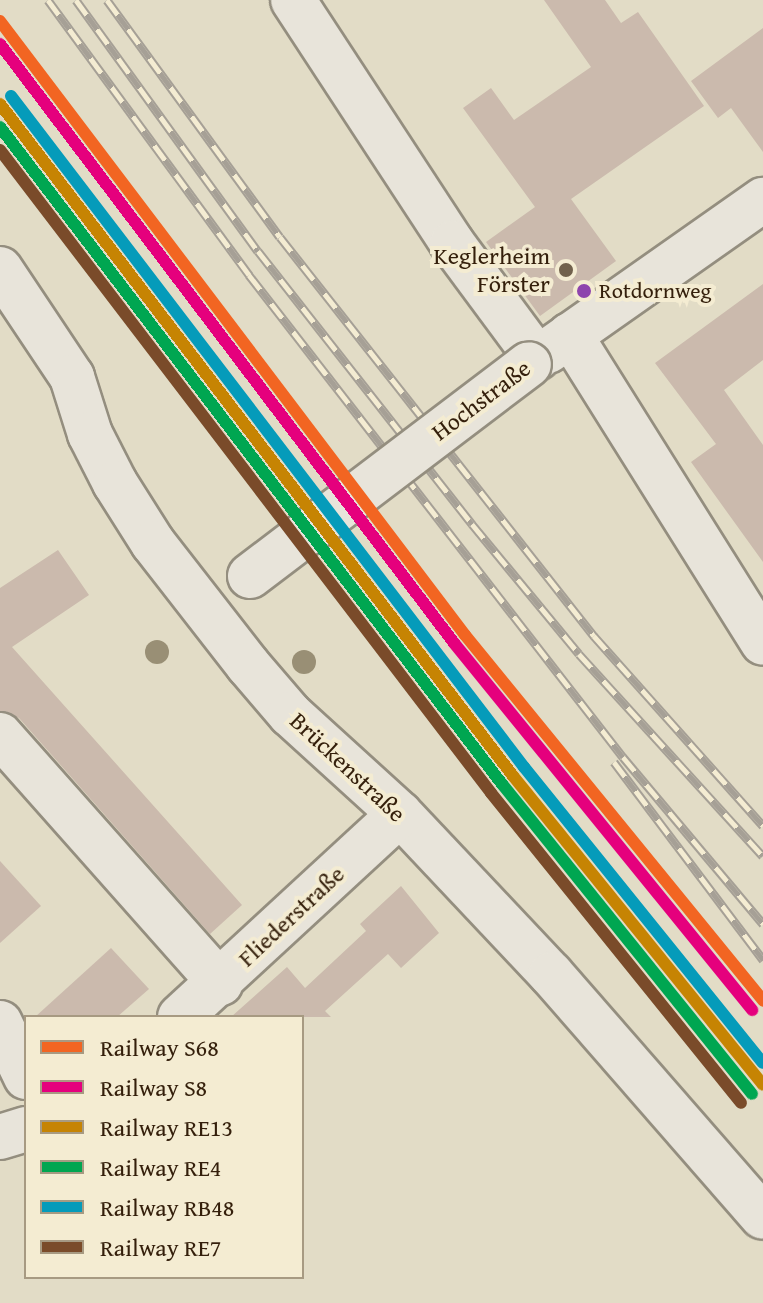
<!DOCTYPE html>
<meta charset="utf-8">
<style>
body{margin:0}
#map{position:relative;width:763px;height:1303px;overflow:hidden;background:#e2dcc6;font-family:"Gentium Book Plus",serif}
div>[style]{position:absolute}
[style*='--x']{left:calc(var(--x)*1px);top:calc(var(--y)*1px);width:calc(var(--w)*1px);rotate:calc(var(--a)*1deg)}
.building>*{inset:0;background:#cbbaad}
.roads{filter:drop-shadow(2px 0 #948e7f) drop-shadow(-2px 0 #948e7f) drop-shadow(0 2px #948e7f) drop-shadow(0 -2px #948e7f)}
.minor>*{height:44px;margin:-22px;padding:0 22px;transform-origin:22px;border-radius:22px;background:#e8e4da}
.rail>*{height:9px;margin-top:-4.5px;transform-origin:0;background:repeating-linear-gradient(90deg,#f4ecd2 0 18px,#a6a096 0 36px);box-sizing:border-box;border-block:2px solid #a6a096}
.bridges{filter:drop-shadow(2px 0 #948e7f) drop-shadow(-2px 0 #948e7f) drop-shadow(0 2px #948e7f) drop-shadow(0 -2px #948e7f)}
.minor-bridge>*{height:44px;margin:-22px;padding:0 22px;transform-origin:22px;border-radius:22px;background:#e8e4da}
.rail-1>*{height:12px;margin:-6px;padding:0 6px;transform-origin:6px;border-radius:6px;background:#f26522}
.rail-2>*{height:12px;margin:-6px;padding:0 6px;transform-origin:6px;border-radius:6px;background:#e5007d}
.rail-3>*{height:12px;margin:-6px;padding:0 6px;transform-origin:6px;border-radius:6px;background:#c68403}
.rail-4>*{height:12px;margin:-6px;padding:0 6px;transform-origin:6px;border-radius:6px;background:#00a651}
.rail-5>*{height:12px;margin:-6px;padding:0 6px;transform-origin:6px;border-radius:6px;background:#059bba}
.rail-6>*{height:12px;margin:-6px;padding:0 6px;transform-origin:6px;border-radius:6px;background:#7a4b2a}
.trees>*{width:24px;height:24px;margin:-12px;border-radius:50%;background:#998f75}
.dots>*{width:22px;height:22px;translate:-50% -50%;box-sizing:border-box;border:4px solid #f4ecd2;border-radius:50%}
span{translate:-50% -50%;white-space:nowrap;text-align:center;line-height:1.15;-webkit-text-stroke:8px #f4ecd2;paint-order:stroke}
.bus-label{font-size:22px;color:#341f0b}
.left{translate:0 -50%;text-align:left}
.poi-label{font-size:24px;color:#341f0b}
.right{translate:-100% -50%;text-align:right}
.street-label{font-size:24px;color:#341f0b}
.legend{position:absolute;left:24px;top:1015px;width:280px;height:264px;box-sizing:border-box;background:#f4ecd2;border:2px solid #a79a82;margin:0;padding:10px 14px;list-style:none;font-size:24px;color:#341f0b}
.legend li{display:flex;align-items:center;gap:16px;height:40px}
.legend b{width:40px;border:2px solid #a79a82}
</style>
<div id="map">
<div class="building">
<div style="clip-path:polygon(544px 0,605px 0,621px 23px,638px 12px,704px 106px,571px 199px,616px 261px,540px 316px,486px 242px,535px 207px,463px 108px,491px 88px,514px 120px,591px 67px)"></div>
<div style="clip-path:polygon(763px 28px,763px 152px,731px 108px,718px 118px,691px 81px)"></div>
<div style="clip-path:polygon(763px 284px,763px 360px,724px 390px,763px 445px,763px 562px,691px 462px,716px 444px,655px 363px)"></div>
<div style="clip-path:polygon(58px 550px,89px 595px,12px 647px,242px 905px,210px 934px,19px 718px,0 711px,0 588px)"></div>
<div style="clip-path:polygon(0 861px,41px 906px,0 943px)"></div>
<div style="clip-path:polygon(401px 886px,439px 933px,401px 968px,388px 954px,325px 1011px,331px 1017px,231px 1017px,287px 967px,305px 988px,366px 931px,360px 924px)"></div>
<div style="clip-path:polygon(111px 948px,149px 989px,117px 1017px,35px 1017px)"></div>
</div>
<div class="roads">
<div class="minor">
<div style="--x:293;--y:0;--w:290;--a:56.8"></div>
<div style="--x:452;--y:243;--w:143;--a:53.5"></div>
<div style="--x:0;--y:269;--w:130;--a:56.3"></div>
<div style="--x:72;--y:377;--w:60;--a:72.5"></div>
<div style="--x:90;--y:434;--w:55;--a:63"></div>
<div style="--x:115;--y:483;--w:71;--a:57.7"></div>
<div style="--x:153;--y:543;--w:155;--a:52.1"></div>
<div style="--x:248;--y:665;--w:65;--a:49.4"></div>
<div style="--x:290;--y:714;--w:149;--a:42.3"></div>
<div style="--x:400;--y:814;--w:220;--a:46.7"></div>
<div style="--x:551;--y:974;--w:322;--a:48.9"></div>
<div style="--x:570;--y:335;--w:363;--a:57.9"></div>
<div style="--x:548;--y:351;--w:263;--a:-35.1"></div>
<div style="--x:0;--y:735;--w:332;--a:48.4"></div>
<div style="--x:180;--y:1017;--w:299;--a:-42.7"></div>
<div style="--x:0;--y:1023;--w:60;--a:64.3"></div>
<div style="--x:0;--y:1137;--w:27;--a:-17"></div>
</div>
</div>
<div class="rail">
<div style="--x:48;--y:0;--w:341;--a:53.8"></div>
<div style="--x:249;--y:275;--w:610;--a:52.19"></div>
<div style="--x:623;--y:757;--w:218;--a:50"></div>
<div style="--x:76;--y:0;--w:310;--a:54.1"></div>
<div style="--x:258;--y:251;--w:347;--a:51.9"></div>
<div style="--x:472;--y:524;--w:168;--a:50.5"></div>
<div style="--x:579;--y:654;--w:273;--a:47.7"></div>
<div style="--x:107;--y:0;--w:293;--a:53.9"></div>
<div style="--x:280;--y:237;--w:508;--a:51.8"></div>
<div style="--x:594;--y:636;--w:254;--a:48.3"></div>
<div style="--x:614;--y:762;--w:248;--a:53"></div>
</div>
<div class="bridges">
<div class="minor-bridge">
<div style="--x:250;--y:576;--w:350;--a:-37.2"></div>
</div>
</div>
<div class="rail-1">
<div style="--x:0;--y:21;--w:770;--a:52.86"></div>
<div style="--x:465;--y:635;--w:472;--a:50.8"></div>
</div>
<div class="rail-2">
<div style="--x:0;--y:44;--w:752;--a:52.84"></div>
<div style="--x:454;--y:643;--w:473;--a:50.9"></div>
</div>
<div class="rail-3">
<div style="--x:0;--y:104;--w:845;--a:52.64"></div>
<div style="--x:513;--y:776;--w:397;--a:51"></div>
</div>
<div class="rail-4">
<div style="--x:0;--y:127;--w:827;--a:52.62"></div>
<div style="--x:502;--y:784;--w:398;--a:51.1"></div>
</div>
<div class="rail-5">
<div style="--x:11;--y:96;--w:845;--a:52.6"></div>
<div style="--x:524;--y:767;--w:380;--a:51.1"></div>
</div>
<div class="rail-6">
<div style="--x:0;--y:150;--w:809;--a:52.63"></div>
<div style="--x:491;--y:793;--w:398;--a:51.1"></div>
</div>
<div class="trees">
<div style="left:157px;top:652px"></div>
<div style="left:304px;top:662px"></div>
</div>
<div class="dots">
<div style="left:566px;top:270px;background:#71614c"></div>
<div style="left:584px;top:291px;background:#8e44ad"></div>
</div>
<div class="bus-label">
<span class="left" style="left:599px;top:291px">Rotdornweg</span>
</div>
<div class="poi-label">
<span class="right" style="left:550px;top:270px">Keglerheim<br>Förster</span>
</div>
<div class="street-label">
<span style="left:481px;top:400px;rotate:-37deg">Hochstraße</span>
<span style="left:348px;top:767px;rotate:43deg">Brückenstraße</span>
<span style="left:291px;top:916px;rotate:-43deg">Fliederstraße</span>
</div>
<ul class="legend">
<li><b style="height:10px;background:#f26522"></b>Railway S68</li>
<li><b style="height:10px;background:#e5007d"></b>Railway S8</li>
<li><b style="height:10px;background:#c68403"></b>Railway RE13</li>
<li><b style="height:10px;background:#00a651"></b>Railway RE4</li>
<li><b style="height:10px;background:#059bba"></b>Railway RB48</li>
<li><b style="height:10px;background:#7a4b2a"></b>Railway RE7</li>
</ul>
</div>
